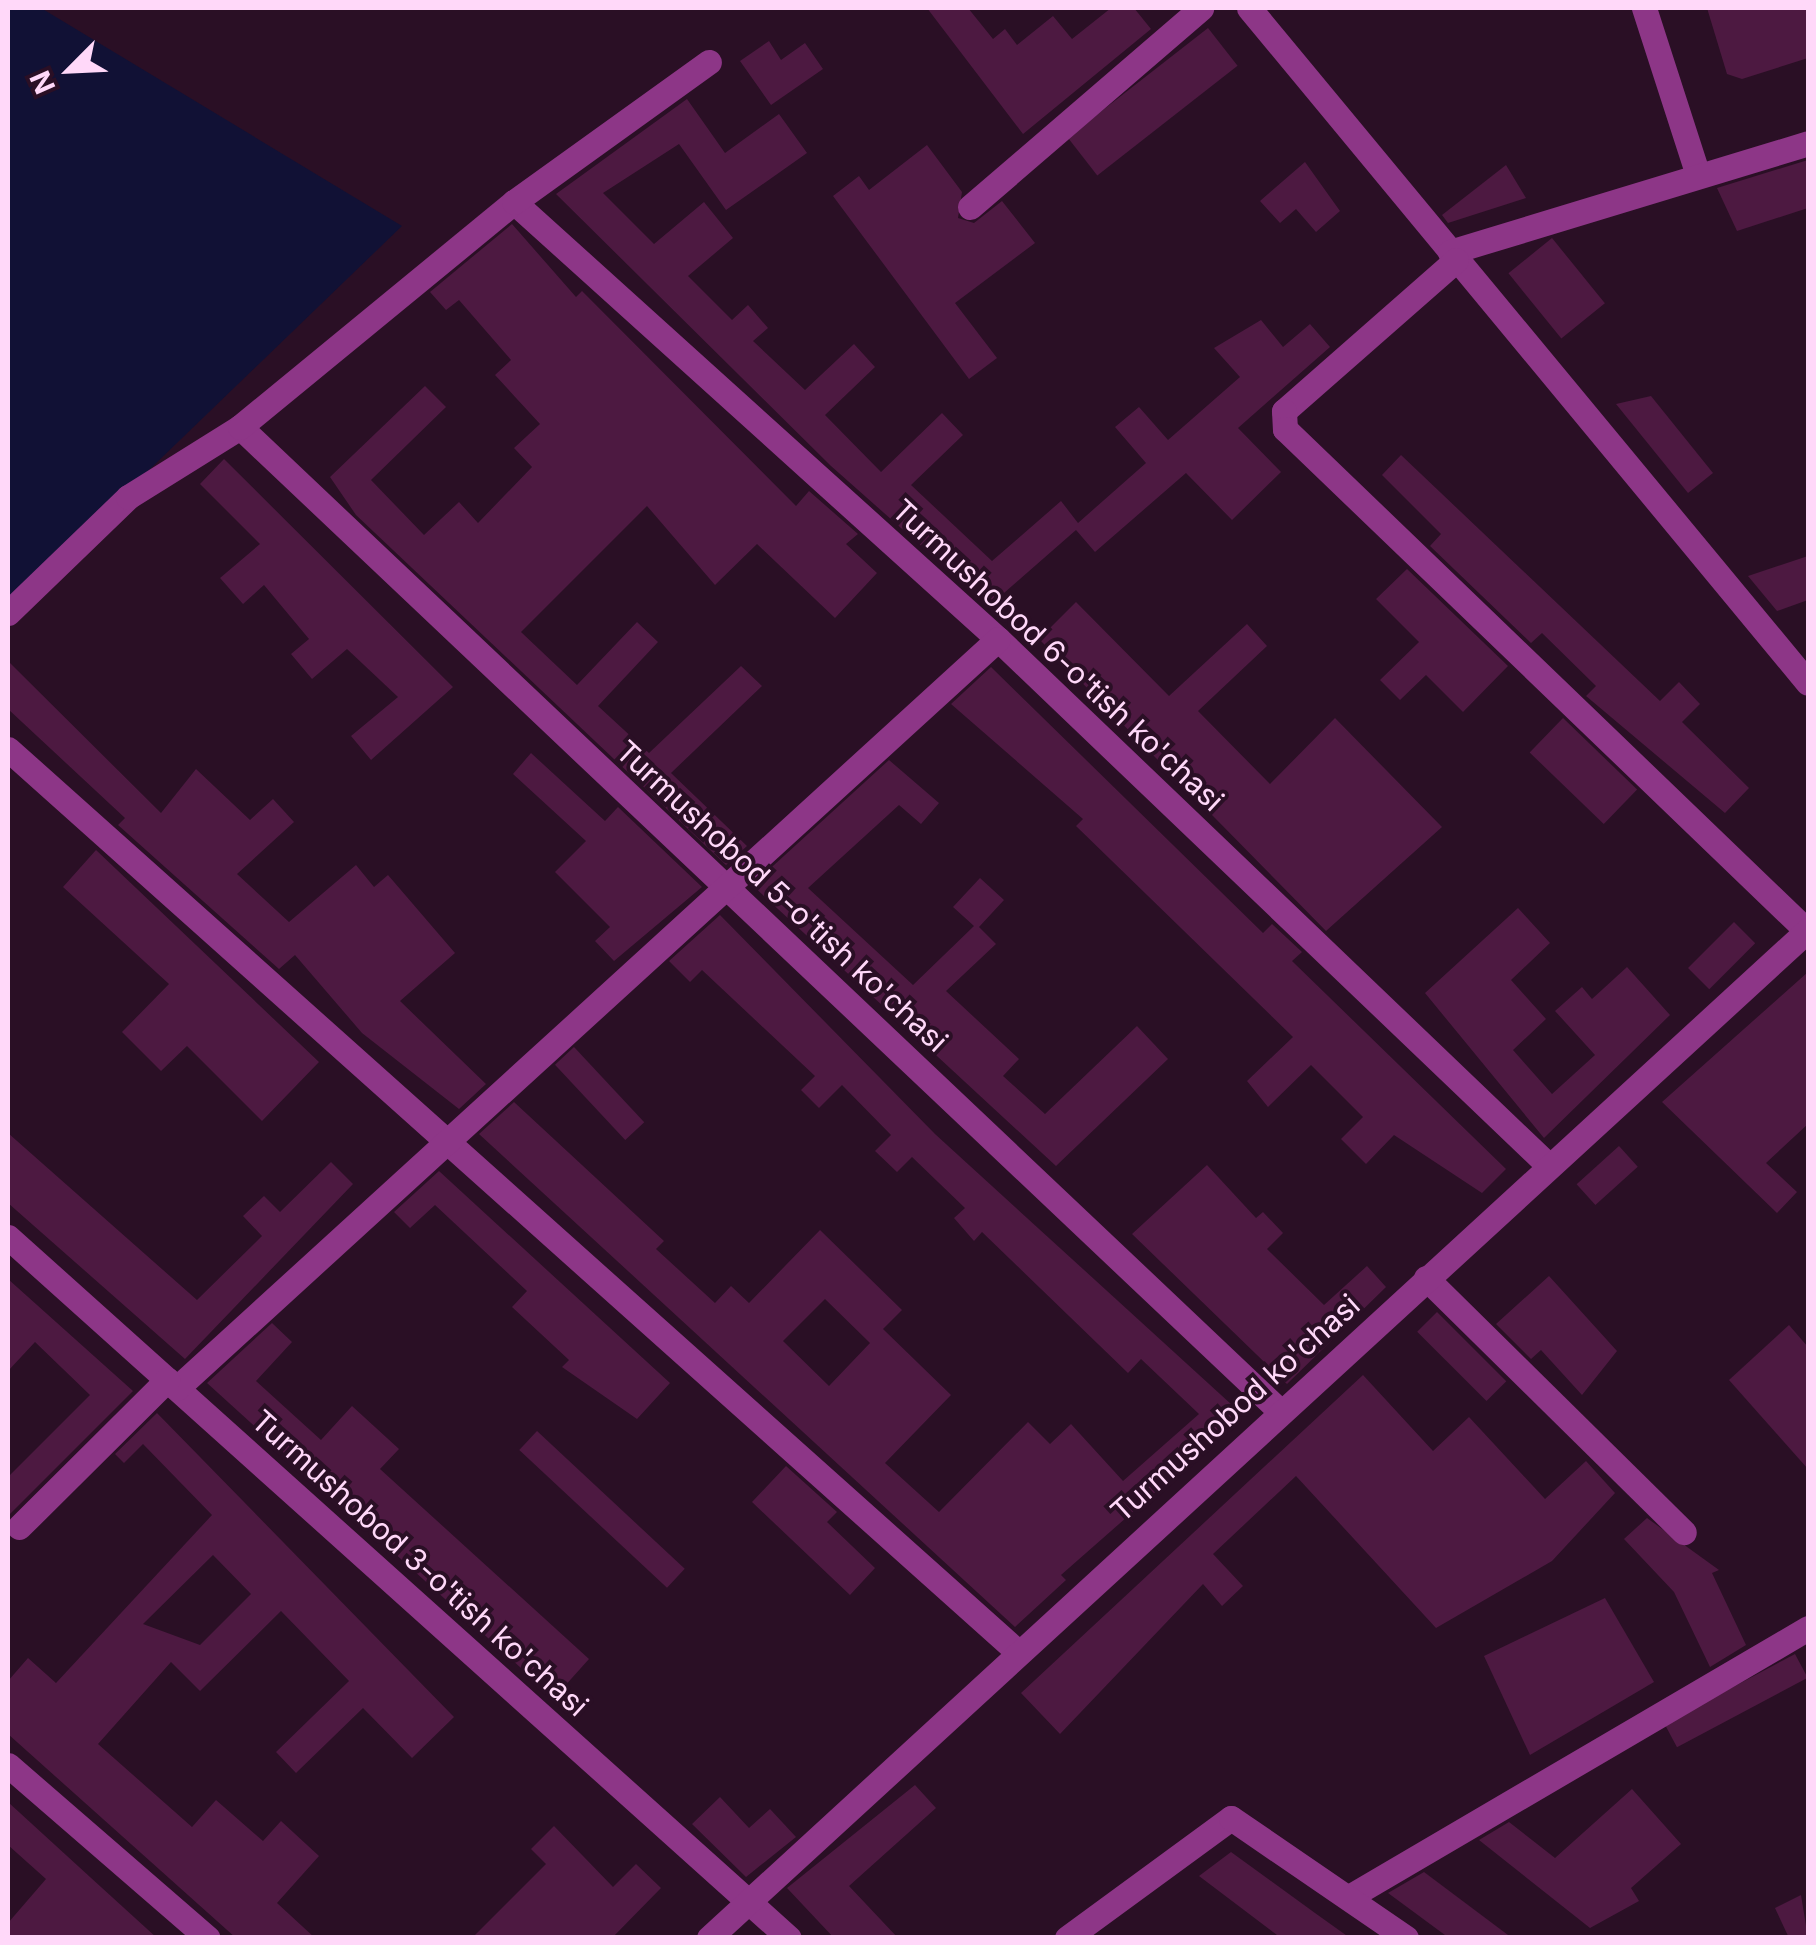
<!DOCTYPE html>
<style>
body{margin:0}
#map{position:relative;width:1816px;height:1945px;overflow:hidden;background:#2a0f25;font-family:Inter,sans-serif}
div>[style]{position:absolute}
[style*='--x']{left:calc(var(--x)*1px);top:calc(var(--y)*1px);width:calc(var(--w)*1px);rotate:calc(var(--a)*1deg)}
.green>*{inset:0;background:#111135}
.building>*{inset:0;background:#4d1941;transform-origin:0 0}
.minor>*{height:25px;margin:-12.5px;padding:0 12.5px;transform-origin:12.5px;border-radius:12.5px;background:#8d3687}
span{translate:-50% -50%;white-space:nowrap;text-align:center;line-height:1.15;-webkit-text-stroke:8px #2a0f25;paint-order:stroke}
.street-label{font-size:30px;color:#ffd8f9}
.frame{position:absolute;inset:0;border:10px solid #ffd8f9;pointer-events:none}
.north{position:absolute;left:20px;top:20px;width:100px;height:100px;-webkit-text-stroke:8px #2a0f25;paint-order:stroke;rotate:246deg;font-size:28px;font-weight:700;line-height:40px;text-align:center;color:#ffd8f9}
.north::after{content:'';display:block;margin:auto;width:35px;height:45px;background:#ffd8f9;clip-path:polygon(50% 0,100% 100%,50% 72%,0 100%)}
</style>
<div id="map">
<div class="green">
<div style="clip-path:polygon(8px 8px,41px 8px,402px 226px,8px 606px)"></div>
</div>
<div class="building">
<div style="clip-path:polygon(927px 8px,968px 8px,993px 39px,1005px 29px,1017px 45px,1053px 16px,1072px 39px,1111px 8px,1134px 8px,1151px 29px,1023px 134px)"></div>
<div style="clip-path:polygon(1707px 8px,1808px 8px,1808px 58px,1742px 79px,1727px 74px)"></div>
<div style="left:1208px;top:28px;width:48px;height:178px;rotate:52deg"></div>
<div style="clip-path:polygon(769px 41px,781px 60px,805px 43px,823px 69px,771px 105px,740px 61px)"></div>
<div style="clip-path:polygon(687px 99px,725px 153px,779px 114px,807px 153px,726px 210px,679px 144px,603px 193px,654px 244px,704px 202px,733px 238px,688px 276px,732px 320px,748px 305px,768px 328px,753px 341px,805px 390px,854px 344px,875px 367px,825px 415px,881px 472px,942px 413px,963px 435px,911px 485px,992px 561px,1061px 501px,1078px 523px,1146px 463px,1115px 427px,1139px 407px,1168px 440px,1240px 377px,1214px 348px,1261px 320px,1283px 347px,1310px 324px,1330px 347px,1238px 428px,1281px 472px,1232px 520px,1186px 473px,1095px 552px,1076px 530px,989px 606px,831px 466px,556px 194px)"></div>
<div style="clip-path:polygon(927px 145px,962px 192px,958px 218px,974px 223px,1002px 201px,1035px 243px,955px 303px,997px 358px,969px 379px,833px 196px,859px 176px,869px 190px)"></div>
<div style="clip-path:polygon(1808px 160px,1808px 208px,1737px 231px,1717px 188px)"></div>
<div style="clip-path:polygon(1305px 162px,1340px 211px,1316px 232px,1296px 209px,1280px 223px,1260px 201px)"></div>
<div style="clip-path:polygon(1506px 165px,1526px 198px,1448px 223px,1442px 215px)"></div>
<div style="clip-path:polygon(512px 224px,576px 297px,582px 291px,796px 506px,809px 491px,858px 534px,846px 544px,877px 573px,835px 618px,757px 544px,715px 585px,647px 506px,521px 632px,577px 685px,637px 622px,658px 642px,598px 706px,649px 753px,741px 666px,762px 686px,671px 773px,747px 846px,726px 865px,356px 515px,330px 477px,425px 386px,446px 407px,371px 480px,424px 535px,459px 502px,478px 523px,532px 467px,514px 448px,540px 424px,495px 375px,511px 360px,459px 300px,446px 310px,430px 292px)"></div>
<div style="left:1552px;top:238px;width:84px;height:56px;rotate:51deg"></div>
<div style="clip-path:polygon(1651px 396px,1713px 473px,1688px 493px,1616px 404px)"></div>
<div style="clip-path:polygon(1401px 455px,1660px 701px,1679px 682px,1700px 704px,1682px 722px,1749px 788px,1725px 813px,1586px 696px,1596px 686px,1542px 633px,1531px 643px,1430px 546px,1441px 534px,1382px 475px)"></div>
<div style="clip-path:polygon(224px 459px,453px 687px,371px 760px,351px 736px,398px 697px,347px 649px,312px 679px,291px 654px,309px 639px,264px 585px,243px 604px,220px 578px,260px 544px,200px 484px)"></div>
<div style="clip-path:polygon(1808px 556px,1808px 600px,1777px 611px,1748px 576px)"></div>
<div style="clip-path:polygon(1407px 569px,1508px 666px,1463px 712px,1426px 675px,1400px 700px,1380px 680px,1419px 642px,1376px 599px)"></div>
<div style="clip-path:polygon(1076px 602px,1169px 696px,1247px 624px,1267px 646px,1198px 711px,1270px 784px,1335px 718px,1442px 827px,1326px 931px,1039px 639px)"></div>
<div style="clip-path:polygon(8px 661px,161px 813px,196px 769px,250px 820px,273px 799px,294px 822px,237px 874px,289px 922px,356px 865px,374px 887px,388px 875px,455px 953px,400px 1001px,486px 1084px,459px 1109px,362px 1033px,295px 955px,279px 969px,118px 825px,125px 818px,8px 709px)"></div>
<div style="clip-path:polygon(991px 667px,1263px 933px,1272px 924px,1302px 952px,1292px 961px,1506px 1169px,1482px 1193px,1394px 1135px,1366px 1164px,1341px 1139px,1363px 1117px,1311px 1065px,1268px 1107px,1247px 1081px,1293px 1037px,1076px 826px,1083px 819px,951px 704px)"></div>
<div style="left:1563px;top:718px;width:103px;height:48px;rotate:44deg"></div>
<div style="clip-path:polygon(531px 753px,605px 821px,618px 807px,702px 887px,614px 961px,595px 941px,610px 927px,555px 872px,586px 841px,513px 774px)"></div>
<div style="clip-path:polygon(889px 760px,939px 803px,921px 824px,899px 805px,808px 888px,913px 985px,974px 926px,953px 907px,980px 878px,1004px 900px,979px 927px,996px 944px,946px 991px,1019px 1059px,1003px 1076px,1045px 1114px,1137px 1026px,1168px 1059px,1056px 1166px,752px 885px)"></div>
<div style="clip-path:polygon(96px 850px,319px 1062px,262px 1121px,187px 1046px,161px 1071px,122px 1032px,169px 984px,63px 887px)"></div>
<div style="clip-path:polygon(1518px 908px,1550px 943px,1511px 980px,1546px 1019px,1513px 1050px,1552px 1094px,1595px 1055px,1555px 1011px,1582px 987px,1592px 999px,1627px 967px,1670px 1015px,1544px 1138px,1425px 993px)"></div>
<div style="clip-path:polygon(evenodd,720px 915px,935px 1134px,1243px 1415px,1061px 1575px,1066px 1580px,1015px 1627px,479px 1134px,514px 1102px,664px 1241px,656px 1249px,715px 1303px,731px 1286px,749px 1303px,820px 1230px,902px 1310px,883px 1329px,951px 1395px,885px 1463px,939px 1512px,1028px 1422px,1050px 1444px,1071px 1424px,1123px 1481px,1199px 1414px,1141px 1359px,1128px 1373px,982px 1232px,974px 1241px,954px 1218px,965px 1208px,912px 1157px,897px 1172px,875px 1151px,891px 1135px,842px 1085px,819px 1108px,801px 1090px,815px 1076px,702px 970px,690px 982px,669px 961px,720px 915px,825px 1299px,870px 1343px,829px 1386px,783px 1341px,825px 1299px)"></div>
<div style="left:1734px;top:922px;width:30px;height:65px;rotate:45deg"></div>
<div style="clip-path:polygon(1808px 972px,1808px 1124px,1766px 1163px,1797px 1192px,1777px 1213px,1662px 1102px)"></div>
<div style="left:574px;top:1047px;width:103px;height:26px;rotate:47deg"></div>
<div style="clip-path:polygon(8px 1133px,197px 1300px,262px 1236px,243px 1216px,264px 1196px,280px 1212px,331px 1162px,353px 1184px,185px 1359px,8px 1203px)"></div>
<div style="left:1619px;top:1146px;width:28px;height:57px;rotate:48deg"></div>
<div style="clip-path:polygon(1207px 1165px,1256px 1218px,1263px 1212px,1283px 1233px,1267px 1249px,1324px 1305px,1367px 1266px,1386px 1287px,1287px 1384px,1132px 1234px)"></div>
<div style="clip-path:polygon(439px 1171px,670px 1383px,637px 1419px,562px 1367px,569px 1360px,512px 1307px,527px 1291px,435px 1205px,410px 1228px,394px 1212px)"></div>
<div style="clip-path:polygon(1549px 1276px,1617px 1351px,1582px 1395px,1541px 1350px,1531px 1359px,1496px 1324px)"></div>
<div style="clip-path:polygon(8px 1279px,133px 1391px,8px 1516px,8px 1477px,90px 1395px,35px 1342px,8px 1371px)"></div>
<div style="left:1437px;top:1312px;width:98px;height:28px;rotate:45deg"></div>
<div style="clip-path:polygon(272px 1323px,292px 1342px,256px 1381px,321px 1440px,352px 1406px,399px 1449px,380px 1469px,589px 1659px,554px 1698px,207px 1383px)"></div>
<div style="clip-path:polygon(1789px 1325px,1808px 1347px,1808px 1469px,1729px 1380px)"></div>
<div style="clip-path:polygon(1363px 1375px,1433px 1451px,1469px 1417px,1545px 1499px,1586px 1461px,1615px 1493px,1552px 1561px,1436px 1628px,1296px 1476px,1213px 1554px,1243px 1586px,1222px 1606px,1203px 1584px,1060px 1734px,1021px 1693px)"></div>
<div style="clip-path:polygon(evenodd,157px 1413px,454px 1717px,412px 1758px,363px 1708px,296px 1773px,276px 1752px,349px 1681px,281px 1611px,200px 1691px,171px 1662px,98px 1744px,192px 1827px,216px 1800px,263px 1841px,281px 1821px,319px 1856px,277px 1903px,315px 1938px,236px 1938px,8px 1734px,8px 1681px,28px 1658px,56px 1683px,212px 1515px,143px 1444px,124px 1463px,115px 1454px,157px 1413px,213px 1555px,251px 1594px,200px 1645px,143px 1624px,213px 1555px)"></div>
<div style="left:537px;top:1431px;width:202px;height:26px;rotate:43deg"></div>
<div style="clip-path:polygon(786px 1466px,837px 1512px,827px 1522px,875px 1568px,850px 1595px,752px 1502px)"></div>
<div style="clip-path:polygon(1647px 1518px,1719px 1570px,1712px 1573px,1746px 1645px,1710px 1667px,1674px 1592px,1624px 1539px)"></div>
<div style="clip-path:polygon(1605px 1598px,1654px 1682px,1530px 1755px,1484px 1656px)"></div>
<div style="left:1795px;top:1654px;width:27px;height:148px;rotate:62deg"></div>
<div style="clip-path:polygon(915px 1785px,936px 1808px,849px 1886px,898px 1938px,834px 1938px,787px 1888px)"></div>
<div style="clip-path:polygon(1632px 1789px,1681px 1844px,1631px 1888px,1639px 1901px,1590px 1928px,1479px 1840px,1509px 1822px,1555px 1858px)"></div>
<div style="clip-path:polygon(720px 1797px,749px 1828px,770px 1809px,796px 1837px,746px 1877px,692px 1824px)"></div>
<div style="clip-path:polygon(8px 1802px,90px 1877px,157px 1938px,8px 1938px,8px 1923px,46px 1879px,8px 1845px)"></div>
<div style="clip-path:polygon(554px 1826px,613px 1887px,636px 1864px,661px 1888px,612px 1938px,472px 1938px,546px 1864px,531px 1849px)"></div>
<div style="clip-path:polygon(1231px 1852px,1315px 1913px,1350px 1938px,1281px 1938px,1199px 1876px)"></div>
<div style="clip-path:polygon(1424px 1872px,1512px 1938px,1449px 1938px,1388px 1893px)"></div>
<div style="clip-path:polygon(1801px 1895px,1808px 1938px,1789px 1938px,1775px 1908px)"></div>
</div>
<div class="minor">
<div style="--x:1249;--y:8;--w:876;--a:50.37"></div>
<div style="--x:1644;--y:8;--w:176;--a:72.1"></div>
<div style="--x:514;--y:202;--w:652;--a:42.08"></div>
<div style="--x:998;--y:639;--w:762;--a:43.72"></div>
<div style="--x:970;--y:207;--w:305;--a:-40.7"></div>
<div style="--x:1450;--y:252;--w:374;--a:-16.9"></div>
<div style="--x:1456;--y:260;--w:229;--a:138.7"></div>
<div style="--x:1284;--y:411;--w:18;--a:87"></div>
<div style="--x:1285;--y:429;--w:724;--a:43.88"></div>
<div style="--x:240;--y:427;--w:1432;--a:43.42"></div>
<div style="--x:8;--y:613;--w:167;--a:-44"></div>
<div style="--x:128;--y:497;--w:132;--a:-32"></div>
<div style="--x:240;--y:427;--w:355;--a:-39.4"></div>
<div style="--x:514;--y:202;--w:240;--a:-35.7"></div>
<div style="--x:8;--y:749;--w:1353;--a:41.8"></div>
<div style="--x:8;--y:1237;--w:1049;--a:41.91"></div>
<div style="--x:1426;--y:1278;--w:362;--a:44.6"></div>
<div style="--x:177;--y:1388;--w:1111;--a:-42.37"></div>
<div style="--x:19;--y:1527;--w:209;--a:-44.8"></div>
<div style="--x:8;--y:1765;--w:264;--a:40.9"></div>
<div style="--x:1349;--y:1897;--w:532;--a:-30.37"></div>
<div style="--x:709;--y:1938;--w:1491;--a:-42.53"></div>
<div style="--x:1067;--y:1938;--w:203;--a:-36.2"></div>
<div style="--x:1231;--y:1818;--w:212;--a:34.4"></div>
</div>
<div class="street-label">
<span style="left:1058px;top:655px;rotate:43deg">Turmushobod 6-o'tish ko'chasi</span>
<span style="left:782px;top:896px;rotate:43deg">Turmushobod 5-o'tish ko'chasi</span>
<span style="left:1235px;top:1408px;rotate:-42deg">Turmushobod ko'chasi</span>
<span style="left:420px;top:1563px;rotate:42deg">Turmushobod 3-o'tish ko'chasi</span>
</div>
<div class="frame"></div>
<div class="north">N</div>
</div>
